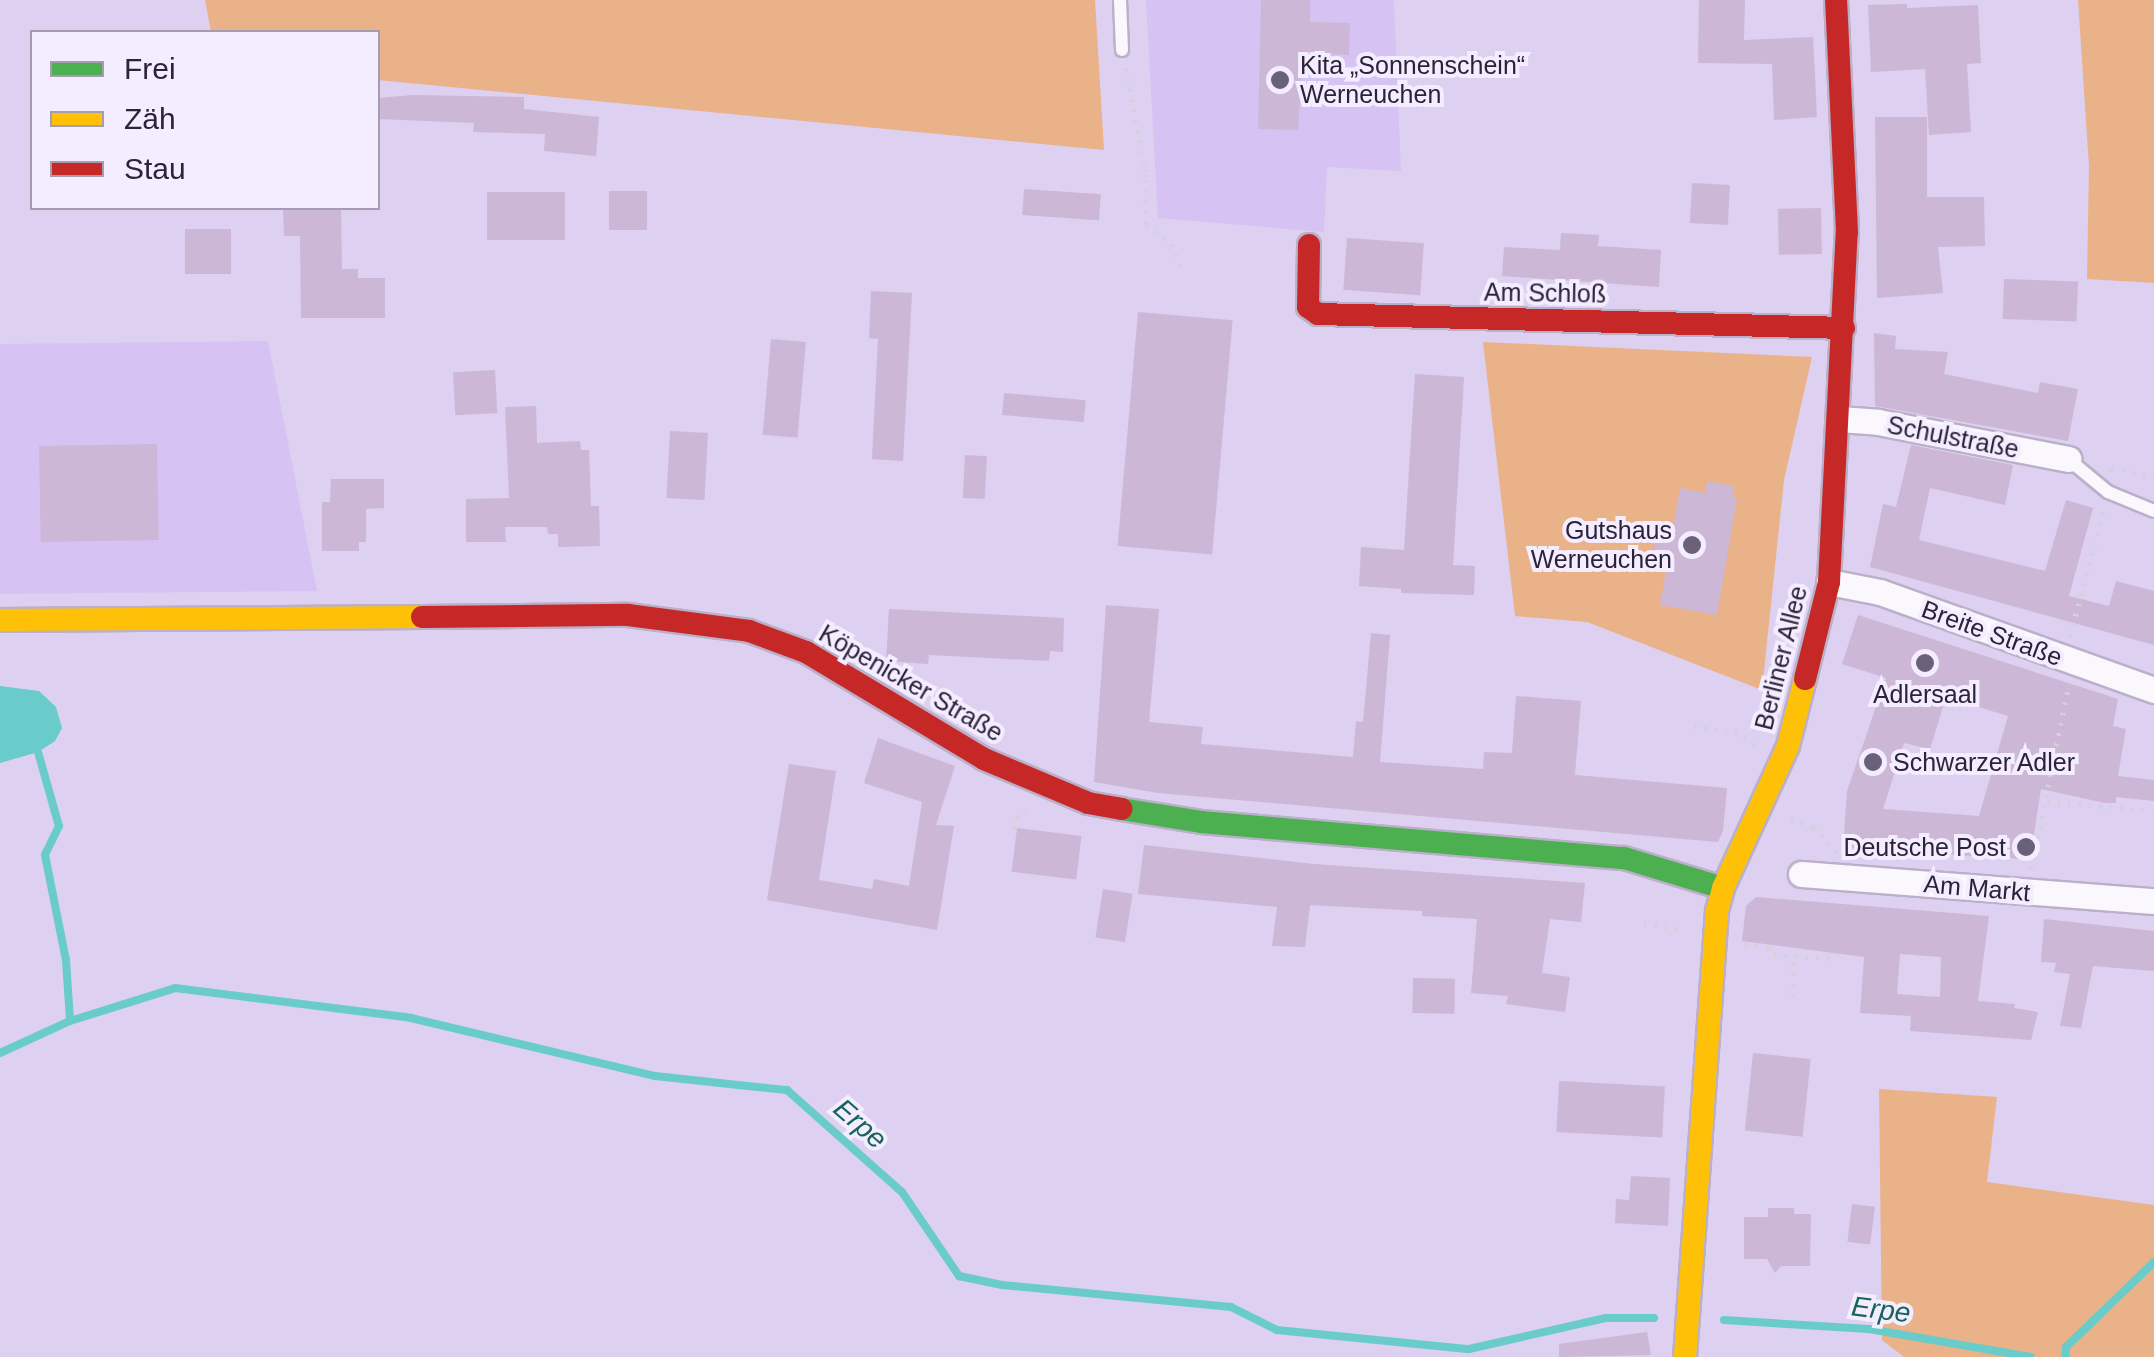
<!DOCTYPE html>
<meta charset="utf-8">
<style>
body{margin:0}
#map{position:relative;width:2154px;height:1357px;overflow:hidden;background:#ddd0f0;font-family:Helvetica,sans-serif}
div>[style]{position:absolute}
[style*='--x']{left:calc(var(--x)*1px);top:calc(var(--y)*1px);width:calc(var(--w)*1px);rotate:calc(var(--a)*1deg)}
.built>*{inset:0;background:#d7c2f4}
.green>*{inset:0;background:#e9b289}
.water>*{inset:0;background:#69cbca}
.stream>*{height:8px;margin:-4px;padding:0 4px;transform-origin:4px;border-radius:4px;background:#69cbca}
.building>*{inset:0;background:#ccb7d6;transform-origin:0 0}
.path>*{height:5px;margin-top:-2.5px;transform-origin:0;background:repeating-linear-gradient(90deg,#d4d1da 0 2.5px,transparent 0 10.5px)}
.roads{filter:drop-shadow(2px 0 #bbb0c9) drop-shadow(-2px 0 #bbb0c9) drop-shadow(0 2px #bbb0c9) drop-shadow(0 -2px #bbb0c9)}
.lane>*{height:12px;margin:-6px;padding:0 6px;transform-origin:6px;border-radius:6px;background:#faf8fd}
.street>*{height:25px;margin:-12.5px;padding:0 12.5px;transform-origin:12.5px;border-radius:12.5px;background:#faf8fd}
.fast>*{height:22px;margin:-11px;padding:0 11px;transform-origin:11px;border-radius:11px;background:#4caf50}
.slow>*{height:22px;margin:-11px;padding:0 11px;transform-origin:11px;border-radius:11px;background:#ffc107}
.jam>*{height:22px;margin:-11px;padding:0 11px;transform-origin:11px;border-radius:11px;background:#c62828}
.dots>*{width:28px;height:28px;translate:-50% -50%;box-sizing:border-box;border:5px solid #f4edff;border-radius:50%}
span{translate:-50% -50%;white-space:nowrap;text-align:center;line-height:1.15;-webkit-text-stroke:8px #f4edff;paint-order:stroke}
.poi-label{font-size:25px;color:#2c2339}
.left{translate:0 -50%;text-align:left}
.right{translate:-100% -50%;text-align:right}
.street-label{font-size:25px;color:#2c2339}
.water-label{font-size:28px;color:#17645b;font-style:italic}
.legend{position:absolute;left:30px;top:30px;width:350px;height:180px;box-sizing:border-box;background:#f4edff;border:2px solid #a49cb0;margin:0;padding:12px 18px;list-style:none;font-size:30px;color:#2c2339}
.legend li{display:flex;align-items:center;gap:20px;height:50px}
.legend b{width:50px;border:2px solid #a49cb0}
</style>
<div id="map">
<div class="built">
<div style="clip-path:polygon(1146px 0,1394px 0,1401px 171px,1327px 167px,1324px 232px,1158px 218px)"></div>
<div style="clip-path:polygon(268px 341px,317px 591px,0 594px,0 344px)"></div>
</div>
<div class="green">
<div style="clip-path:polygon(205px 0,1095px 0,1104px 150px,378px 80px,378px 32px,211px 32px)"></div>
<div style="clip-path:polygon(2078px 0,2154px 0,2154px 283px,2087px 279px,2089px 166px)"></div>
<div style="clip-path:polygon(1483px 342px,1812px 357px,1784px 480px,1762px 690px,1587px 622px,1515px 616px)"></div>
<div style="clip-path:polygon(1879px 1089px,1997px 1097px,1987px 1182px,2154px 1205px,2154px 1357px,1904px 1357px,1882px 1340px)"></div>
</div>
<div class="water">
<div style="clip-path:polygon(0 686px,39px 691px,56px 707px,62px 728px,55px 741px,38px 752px,0 763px)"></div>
</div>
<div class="stream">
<div style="--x:38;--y:752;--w:77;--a:74.2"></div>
<div style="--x:59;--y:826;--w:32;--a:116"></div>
<div style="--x:45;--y:855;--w:107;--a:78.7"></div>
<div style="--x:66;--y:960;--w:61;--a:86.2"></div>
<div style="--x:0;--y:1053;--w:77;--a:-24.6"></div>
<div style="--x:70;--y:1021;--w:110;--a:-17.4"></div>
<div style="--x:175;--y:988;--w:238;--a:7.2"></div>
<div style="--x:411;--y:1018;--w:251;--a:13.4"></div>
<div style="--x:655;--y:1076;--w:133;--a:6.1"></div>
<div style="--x:787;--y:1090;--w:154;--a:41.6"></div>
<div style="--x:902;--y:1192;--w:102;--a:55.8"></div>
<div style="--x:959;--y:1276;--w:44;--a:11.8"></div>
<div style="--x:1002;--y:1285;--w:230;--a:5.5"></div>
<div style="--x:1231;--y:1307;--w:51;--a:26.6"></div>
<div style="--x:1277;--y:1330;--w:193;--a:5.7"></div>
<div style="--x:1469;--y:1349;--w:140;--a:-12.8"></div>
<div style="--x:1606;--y:1318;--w:48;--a:0"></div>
<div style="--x:1724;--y:1320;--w:145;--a:3.6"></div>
<div style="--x:1869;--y:1329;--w:164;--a:9.8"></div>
<div style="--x:2065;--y:1357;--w:10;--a:-84"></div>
<div style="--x:2066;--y:1347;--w:122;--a:-44"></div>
</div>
<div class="building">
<div style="clip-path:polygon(1261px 0,1310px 0,1310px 22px,1350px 23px,1349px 55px,1303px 53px,1298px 130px,1258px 129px)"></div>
<div style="clip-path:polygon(1699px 0,1745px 0,1744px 40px,1813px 37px,1817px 117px,1774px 120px,1772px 64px,1698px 63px)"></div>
<div style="clip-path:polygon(1907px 4px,1907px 8px,1978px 5px,1981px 63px,1967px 64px,1971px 132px,1929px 135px,1925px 69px,1871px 72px,1868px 5px)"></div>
<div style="clip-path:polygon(413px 95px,524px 97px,524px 109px,599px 117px,596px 156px,544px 151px,545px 134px,473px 132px,474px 123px,378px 119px,378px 98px)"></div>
<div style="clip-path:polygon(1875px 117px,1927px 117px,1927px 197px,1984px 197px,1985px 246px,1938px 247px,1943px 293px,1877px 298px)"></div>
<div style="left:1692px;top:183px;width:38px;height:40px;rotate:3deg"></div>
<div style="left:1024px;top:189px;width:77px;height:26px;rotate:4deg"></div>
<div style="left:609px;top:191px;width:38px;height:39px"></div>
<div style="left:487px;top:192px;width:78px;height:48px"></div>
<div style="clip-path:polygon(283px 208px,341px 208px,342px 269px,358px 269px,358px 278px,385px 278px,385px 318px,301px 318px,300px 236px,284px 236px)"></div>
<div style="left:1821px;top:208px;width:46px;height:43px;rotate:89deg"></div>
<div style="left:231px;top:229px;width:45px;height:46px;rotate:90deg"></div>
<div style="clip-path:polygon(1561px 233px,1599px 235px,1598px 246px,1661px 250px,1659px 287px,1502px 276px,1504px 247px,1560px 250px)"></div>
<div style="left:1347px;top:238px;width:77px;height:52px;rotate:4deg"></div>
<div style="left:2004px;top:279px;width:74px;height:40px;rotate:2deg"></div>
<div style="clip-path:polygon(871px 291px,912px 293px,903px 461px,872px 459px,878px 339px,869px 338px)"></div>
<div style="left:1138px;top:312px;width:95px;height:235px;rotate:5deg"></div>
<div style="clip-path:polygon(1874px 333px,1896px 336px,1895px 349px,1948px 352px,1944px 374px,2038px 393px,2040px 382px,2078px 389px,2068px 441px,1875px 406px)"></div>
<div style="left:771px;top:339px;width:35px;height:96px;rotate:5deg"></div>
<div style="left:495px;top:370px;width:43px;height:42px;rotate:87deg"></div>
<div style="clip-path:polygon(1415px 374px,1464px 377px,1453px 565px,1475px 566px,1474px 595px,1401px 593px,1401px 589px,1359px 586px,1361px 547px,1404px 550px)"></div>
<div style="left:1004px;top:393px;width:82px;height:22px;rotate:5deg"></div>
<div style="clip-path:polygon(536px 406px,537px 443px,580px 441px,581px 450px,589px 450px,591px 506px,599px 506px,600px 546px,558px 547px,558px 534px,548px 534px,547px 527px,505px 527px,506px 542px,466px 542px,466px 499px,509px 498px,505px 407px)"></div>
<div style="left:670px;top:431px;width:38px;height:67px;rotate:3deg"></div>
<div style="left:157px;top:444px;width:96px;height:118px;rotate:89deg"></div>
<div style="clip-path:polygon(1911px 445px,2013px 465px,2005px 505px,1930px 488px,1919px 540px,2045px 571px,2066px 500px,2093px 508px,2069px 596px,2109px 606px,2116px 581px,2154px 591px,2154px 645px,1870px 567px,1883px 504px,1896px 507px)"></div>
<div style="left:965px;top:455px;width:22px;height:43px;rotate:3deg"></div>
<div style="clip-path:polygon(331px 479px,384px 479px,384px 508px,366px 509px,366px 542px,359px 542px,359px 551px,322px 551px,322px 502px,330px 502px)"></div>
<div style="clip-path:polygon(1707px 481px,1734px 486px,1732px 497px,1737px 498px,1717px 615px,1660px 605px,1668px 559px,1653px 556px,1657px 531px,1672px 534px,1680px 488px,1705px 493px)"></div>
<div style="clip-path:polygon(1106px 605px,1159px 609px,1149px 722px,1203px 727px,1201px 744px,1353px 757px,1356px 721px,1363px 722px,1371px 633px,1390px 635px,1380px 762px,1483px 769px,1484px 752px,1512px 753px,1516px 696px,1581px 701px,1575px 775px,1727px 788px,1723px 831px,1718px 842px,1158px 793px,1094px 782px)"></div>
<div style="clip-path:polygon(889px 609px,1064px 618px,1063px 652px,1050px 651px,1049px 661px,929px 655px,928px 664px,886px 661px)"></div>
<div style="clip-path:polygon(evenodd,1858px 615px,2118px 699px,2113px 726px,2126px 729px,2118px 776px,2154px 780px,2154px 801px,2116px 797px,2116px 803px,2105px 803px,2041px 789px,2031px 853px,2023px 859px,1843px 848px,1847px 791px,1886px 678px,1842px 664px,1858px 615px,1946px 697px,2008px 716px,1979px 816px,1883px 809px,1904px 743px,1930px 749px,1946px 697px)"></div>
<div style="clip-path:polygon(878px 738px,955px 766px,936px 825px,954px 826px,937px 930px,767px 900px,789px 764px,836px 771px,819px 880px,872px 889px,874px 879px,909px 886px,922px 802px,864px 783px)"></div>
<div style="left:1017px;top:828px;width:65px;height:44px;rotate:7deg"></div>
<div style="clip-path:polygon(1144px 845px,1314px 864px,1585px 883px,1581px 922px,1550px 919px,1542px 973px,1570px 977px,1565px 1012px,1506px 1004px,1508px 996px,1471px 993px,1477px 919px,1422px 916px,1422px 911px,1310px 905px,1305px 947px,1272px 946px,1277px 907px,1138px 894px)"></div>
<div style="left:1103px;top:889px;width:30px;height:49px;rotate:9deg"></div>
<div style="clip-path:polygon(evenodd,1756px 897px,1989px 916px,1978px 1001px,2015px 1004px,2014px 1008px,2038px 1012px,2031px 1040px,1910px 1031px,1911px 1016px,1860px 1013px,1864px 957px,1742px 941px,1746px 906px,1756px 897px,1900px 954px,1941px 957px,1940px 997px,1897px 994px,1900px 954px)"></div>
<div style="clip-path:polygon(2044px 919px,2154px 931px,2154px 971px,2093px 966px,2081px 1028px,2060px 1026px,2070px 974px,2054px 972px,2056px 963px,2041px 962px)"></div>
<div style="left:1413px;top:978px;width:42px;height:35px;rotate:1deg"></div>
<div style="left:1753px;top:1053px;width:58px;height:78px;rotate:6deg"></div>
<div style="left:1559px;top:1081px;width:106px;height:51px;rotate:3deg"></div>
<div style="clip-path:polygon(1631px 1176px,1670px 1178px,1668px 1226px,1615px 1223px,1616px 1199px,1629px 1200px)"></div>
<div style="left:1852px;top:1204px;width:23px;height:38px;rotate:7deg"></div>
<div style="clip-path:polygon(1768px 1208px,1794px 1208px,1794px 1214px,1811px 1214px,1810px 1266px,1781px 1266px,1775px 1273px,1767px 1259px,1744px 1259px,1744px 1217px,1768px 1217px)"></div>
<div style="clip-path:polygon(1647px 1332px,1651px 1355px,1559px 1357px,1559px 1344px)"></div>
</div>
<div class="path">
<div style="--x:1126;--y:68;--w:103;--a:79.3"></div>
<div style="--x:1145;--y:169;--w:56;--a:89"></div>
<div style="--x:1146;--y:225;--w:31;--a:37"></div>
<div style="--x:1171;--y:244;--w:25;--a:67"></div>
<div style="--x:2111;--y:471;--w:4;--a:-76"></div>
<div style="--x:2112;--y:467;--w:43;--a:12.1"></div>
<div style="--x:2070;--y:636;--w:134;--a:-74.8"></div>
<div style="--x:1694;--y:726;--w:41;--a:8.3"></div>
<div style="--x:1735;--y:732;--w:24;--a:33"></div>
<div style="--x:2047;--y:801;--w:107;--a:5.3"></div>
<div style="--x:1791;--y:819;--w:24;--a:19"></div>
<div style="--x:1814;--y:827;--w:35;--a:49"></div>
<div style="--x:1014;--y:829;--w:12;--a:-76"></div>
<div style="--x:1017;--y:817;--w:12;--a:-35"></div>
<div style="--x:2031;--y:869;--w:189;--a:-78.4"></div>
<div style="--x:1644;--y:923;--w:42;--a:9.7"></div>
<div style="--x:1745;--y:944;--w:23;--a:7"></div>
<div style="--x:1768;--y:947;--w:9;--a:49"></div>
<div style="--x:1774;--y:954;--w:55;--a:5.2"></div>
<div style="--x:1792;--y:996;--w:40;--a:-87.1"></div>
</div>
<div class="roads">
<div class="lane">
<div style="--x:1120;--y:0;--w:50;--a:87.7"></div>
<div style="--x:2068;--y:459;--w:52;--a:39.5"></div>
<div style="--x:2108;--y:492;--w:50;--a:22.4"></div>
</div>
<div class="street">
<div style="--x:1839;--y:419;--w:39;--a:4"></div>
<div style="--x:1878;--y:422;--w:194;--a:11"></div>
<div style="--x:1829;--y:582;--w:52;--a:11.1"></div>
<div style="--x:1880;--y:592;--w:291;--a:19.7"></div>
<div style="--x:1801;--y:874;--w:354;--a:4.4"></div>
</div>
<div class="fast">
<div style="--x:1121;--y:809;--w:81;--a:9.2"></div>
<div style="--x:1201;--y:822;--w:425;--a:4.9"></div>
<div style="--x:1624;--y:858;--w:103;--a:16.9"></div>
</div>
<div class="slow">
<div style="--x:0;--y:620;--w:422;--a:-0.4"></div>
<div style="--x:1685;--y:1357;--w:447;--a:-85.9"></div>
<div style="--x:1717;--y:911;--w:24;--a:-75"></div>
<div style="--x:1723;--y:888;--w:156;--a:-65.4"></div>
<div style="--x:1788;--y:746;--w:69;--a:-75.8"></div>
</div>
<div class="jam">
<div style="--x:1309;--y:245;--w:62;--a:90.9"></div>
<div style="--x:1308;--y:307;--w:12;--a:35"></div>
<div style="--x:1318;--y:314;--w:526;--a:1.52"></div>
<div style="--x:422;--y:617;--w:206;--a:-0.6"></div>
<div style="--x:628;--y:615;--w:122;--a:7.5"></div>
<div style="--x:749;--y:631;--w:61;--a:20.2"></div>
<div style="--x:806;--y:652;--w:208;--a:31"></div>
<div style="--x:984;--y:759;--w:113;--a:22.9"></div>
<div style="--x:1088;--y:803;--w:34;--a:10"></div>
<div style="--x:1805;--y:679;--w:100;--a:-76.1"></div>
<div style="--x:1829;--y:582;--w:350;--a:-87.1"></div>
<div style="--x:1847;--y:232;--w:232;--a:-92.7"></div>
</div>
</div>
<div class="dots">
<div style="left:1280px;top:80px;background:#6a6079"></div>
<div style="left:1692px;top:545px;background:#6a6079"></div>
<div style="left:1925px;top:663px;background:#6a6079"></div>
<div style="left:1873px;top:762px;background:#6a6079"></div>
<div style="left:2026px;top:847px;background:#6a6079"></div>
</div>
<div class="poi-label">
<span class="left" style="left:1300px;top:80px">Kita „Sonnenschein“<br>Werneuchen</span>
<span class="right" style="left:1672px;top:545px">Gutshaus<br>Werneuchen</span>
<span style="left:1925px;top:694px">Adlersaal</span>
<span class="left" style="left:1893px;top:762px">Schwarzer Adler</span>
<span class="right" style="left:2006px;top:847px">Deutsche Post</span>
</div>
<div class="street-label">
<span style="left:1545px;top:293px;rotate:1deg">Am Schloß</span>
<span style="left:1953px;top:437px;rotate:11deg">Schulstraße</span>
<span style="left:1992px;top:633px;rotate:20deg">Breite Straße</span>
<span style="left:1781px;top:658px;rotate:-76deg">Berliner Allee</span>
<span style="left:911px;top:683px;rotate:30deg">Köpenicker Straße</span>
<span style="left:1977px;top:888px;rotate:5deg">Am Markt</span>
</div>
<div class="water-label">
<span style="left:860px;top:1124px;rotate:41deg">Erpe</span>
<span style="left:1881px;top:1310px;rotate:7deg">Erpe</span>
</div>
<ul class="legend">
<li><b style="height:12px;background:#4caf50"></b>Frei</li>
<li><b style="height:12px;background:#ffc107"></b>Zäh</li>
<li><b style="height:12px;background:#c62828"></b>Stau</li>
</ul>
</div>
